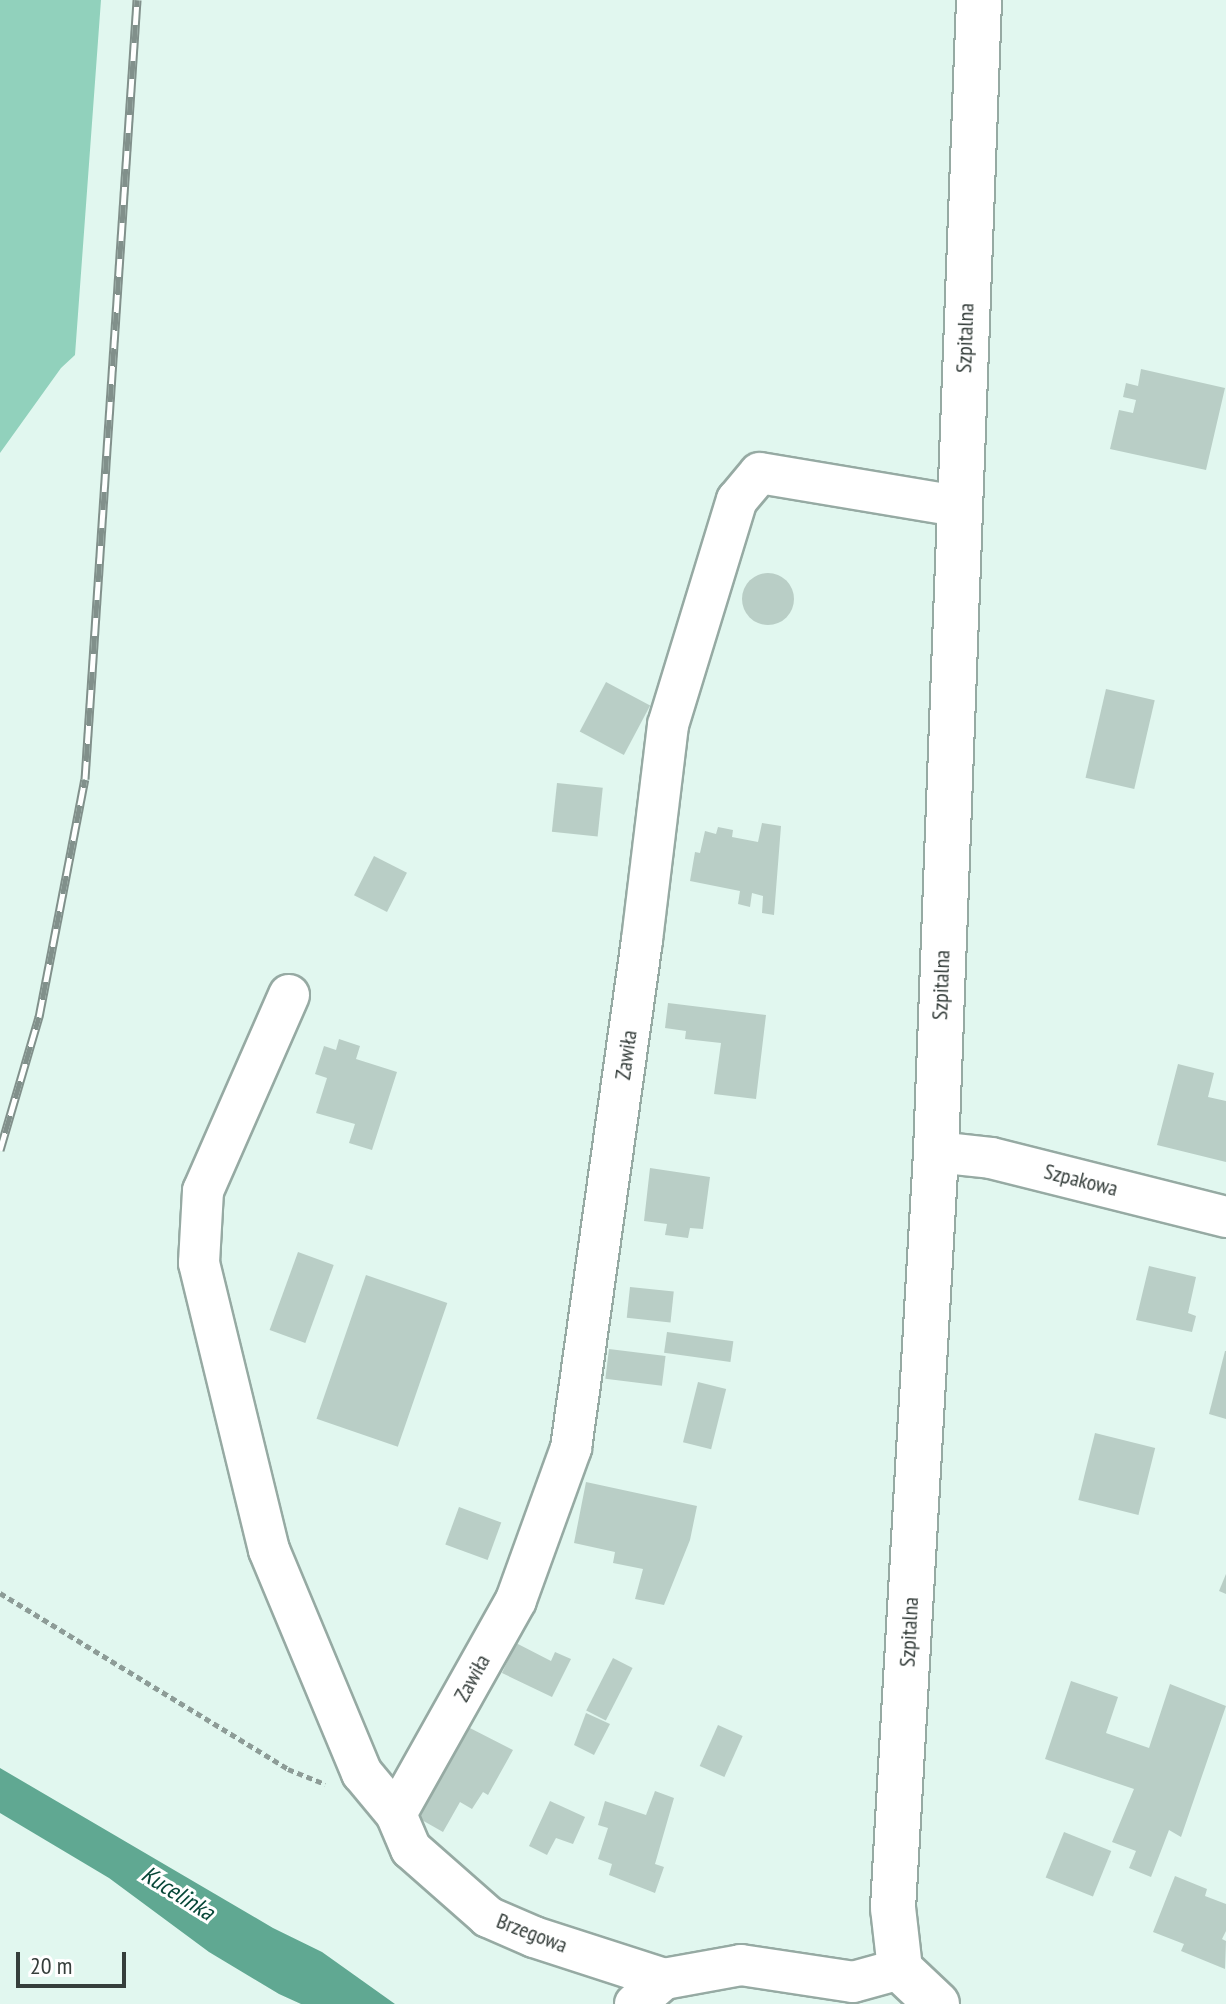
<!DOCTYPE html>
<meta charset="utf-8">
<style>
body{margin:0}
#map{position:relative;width:1226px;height:2004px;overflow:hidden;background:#e1f7ef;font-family:"PT Sans Narrow",sans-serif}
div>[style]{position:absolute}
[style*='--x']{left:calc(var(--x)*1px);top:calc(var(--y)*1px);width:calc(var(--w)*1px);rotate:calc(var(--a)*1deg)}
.green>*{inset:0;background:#91d1bc}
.water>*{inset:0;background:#60a892}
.building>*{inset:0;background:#b9cec6;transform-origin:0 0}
.round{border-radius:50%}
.path>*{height:5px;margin-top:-2.5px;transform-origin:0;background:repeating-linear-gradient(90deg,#8d9c97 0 6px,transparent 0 10px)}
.roads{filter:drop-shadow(2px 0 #96aaa3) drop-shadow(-2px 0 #96aaa3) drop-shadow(0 2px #96aaa3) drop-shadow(0 -2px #96aaa3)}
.minor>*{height:40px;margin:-20px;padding:0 20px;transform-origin:20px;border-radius:20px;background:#fff}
.tertiary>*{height:44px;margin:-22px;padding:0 22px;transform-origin:22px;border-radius:22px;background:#fff}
.rail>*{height:9px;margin-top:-4.5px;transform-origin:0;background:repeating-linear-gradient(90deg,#fff 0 18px,#81908b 0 36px);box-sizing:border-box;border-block:2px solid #81908b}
span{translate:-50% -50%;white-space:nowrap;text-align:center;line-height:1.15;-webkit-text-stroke:6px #fff;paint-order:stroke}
.street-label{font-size:22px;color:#353e3b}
.water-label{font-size:24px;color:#074738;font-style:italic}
.scale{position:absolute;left:16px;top:1952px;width:110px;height:36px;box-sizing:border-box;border:4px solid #353e3b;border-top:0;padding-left:10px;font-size:24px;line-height:28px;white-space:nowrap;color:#353e3b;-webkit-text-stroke:6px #fff;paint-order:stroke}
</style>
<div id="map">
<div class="green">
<div style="clip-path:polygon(0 0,101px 0,75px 355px,61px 368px,0 453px)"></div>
</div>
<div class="water">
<div style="clip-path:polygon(0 1768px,273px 1928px,322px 1952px,395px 2004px,301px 2004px,279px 1994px,209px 1952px,109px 1878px,0 1813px)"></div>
</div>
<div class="building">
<div style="clip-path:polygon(1141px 369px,1225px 388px,1206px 470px,1110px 449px,1119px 410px,1133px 413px,1136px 400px,1123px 397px,1126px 383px,1138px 386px)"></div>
<div class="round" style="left:742px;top:573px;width:52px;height:52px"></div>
<div style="left:606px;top:682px;width:50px;height:56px;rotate:28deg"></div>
<div style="left:1106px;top:689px;width:50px;height:91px;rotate:13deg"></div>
<div style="left:557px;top:783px;width:46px;height:49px;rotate:6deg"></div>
<div style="clip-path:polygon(762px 823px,781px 826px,774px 915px,762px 913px,763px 896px,752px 893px,750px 907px,738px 904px,740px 891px,690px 881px,695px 852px,700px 853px,705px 831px,716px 834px,718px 827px,733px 830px,732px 837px,758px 842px)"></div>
<div style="left:374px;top:856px;width:37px;height:44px;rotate:27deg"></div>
<div style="clip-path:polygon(668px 1003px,766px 1015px,756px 1099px,714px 1094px,721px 1043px,685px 1039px,686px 1031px,665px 1028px)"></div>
<div style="clip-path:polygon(339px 1039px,360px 1046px,356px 1059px,397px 1072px,372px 1150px,349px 1143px,355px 1124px,316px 1113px,327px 1078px,315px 1074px,324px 1046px,336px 1050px)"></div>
<div style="clip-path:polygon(1178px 1064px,1214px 1073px,1208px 1097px,1226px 1101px,1226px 1162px,1157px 1145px)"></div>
<div style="clip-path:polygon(650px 1168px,710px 1177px,703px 1229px,690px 1228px,688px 1238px,665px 1235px,667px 1224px,644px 1221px)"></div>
<div style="left:298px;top:1252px;width:38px;height:83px;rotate:20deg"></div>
<div style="clip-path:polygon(1149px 1266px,1196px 1277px,1188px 1313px,1196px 1316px,1192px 1332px,1136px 1320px)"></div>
<div style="left:366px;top:1275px;width:86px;height:152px;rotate:19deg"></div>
<div style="left:630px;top:1287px;width:44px;height:31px;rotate:6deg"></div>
<div style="left:667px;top:1332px;width:67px;height:21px;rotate:8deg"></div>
<div style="left:609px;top:1349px;width:57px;height:30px;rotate:7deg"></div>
<div style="clip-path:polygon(1225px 1351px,1226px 1351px,1226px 1419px,1209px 1414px)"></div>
<div style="left:698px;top:1382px;width:29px;height:62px;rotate:14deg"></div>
<div style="left:1095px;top:1433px;width:62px;height:69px;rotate:14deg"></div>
<div style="clip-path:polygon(586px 1482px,697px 1506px,690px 1540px,664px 1605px,635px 1599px,643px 1569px,613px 1563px,615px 1552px,574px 1543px)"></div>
<div style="left:459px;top:1507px;width:45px;height:40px;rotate:20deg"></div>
<div style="clip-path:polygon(1226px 1574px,1226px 1594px,1219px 1591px)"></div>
<div style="clip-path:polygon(516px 1643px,551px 1661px,555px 1652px,571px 1659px,552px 1697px,502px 1673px)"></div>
<div style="left:613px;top:1658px;width:22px;height:59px;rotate:27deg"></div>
<div style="clip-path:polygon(1071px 1681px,1118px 1697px,1106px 1733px,1149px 1748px,1170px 1684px,1226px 1706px,1181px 1837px,1169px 1830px,1151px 1877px,1129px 1868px,1136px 1851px,1112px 1842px,1134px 1789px,1045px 1759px)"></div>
<div style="clip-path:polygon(586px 1713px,610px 1724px,594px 1755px,574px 1745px)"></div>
<div style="clip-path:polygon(464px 1725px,513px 1750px,488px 1795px,483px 1792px,472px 1809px,460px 1802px,443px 1832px,413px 1815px)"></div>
<div style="left:718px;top:1725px;width:27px;height:45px;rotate:24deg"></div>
<div style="clip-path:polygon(655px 1791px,674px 1798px,655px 1864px,664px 1867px,655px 1893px,609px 1875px,612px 1864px,598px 1859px,608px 1828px,598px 1825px,605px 1801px,646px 1815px)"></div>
<div style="clip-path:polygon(550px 1801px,585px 1817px,573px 1844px,556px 1838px,547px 1855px,529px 1846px)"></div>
<div style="left:1064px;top:1832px;width:51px;height:49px;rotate:22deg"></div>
<div style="clip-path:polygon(1175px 1876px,1207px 1889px,1205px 1896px,1226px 1904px,1226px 1931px,1222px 1939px,1226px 1941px,1225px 1969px,1181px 1951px,1184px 1944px,1153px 1932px)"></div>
</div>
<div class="path">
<div style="--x:0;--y:1593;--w:338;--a:31.4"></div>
<div style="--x:288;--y:1769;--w:40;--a:22"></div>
</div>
<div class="roads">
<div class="minor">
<div style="--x:289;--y:995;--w:214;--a:113.7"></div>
<div style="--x:203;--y:1191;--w:72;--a:93.2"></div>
<div style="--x:199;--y:1263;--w:295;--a:76.3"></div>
<div style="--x:269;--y:1550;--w:242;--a:67.4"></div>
<div style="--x:362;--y:1773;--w:53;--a:50.3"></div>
<div style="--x:396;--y:1814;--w:38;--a:67"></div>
<div style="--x:411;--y:1849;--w:103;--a:41.4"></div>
<div style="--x:488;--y:1917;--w:50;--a:23.5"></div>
<div style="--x:534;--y:1937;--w:137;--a:17.9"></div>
<div style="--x:936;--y:1152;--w:55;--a:6.2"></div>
<div style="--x:991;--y:1158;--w:242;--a:14.1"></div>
<div style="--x:396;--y:1814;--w:245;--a:-60.7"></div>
<div style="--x:516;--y:1600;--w:162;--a:-70.1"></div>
<div style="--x:571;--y:1448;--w:513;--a:-82.04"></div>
<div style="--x:642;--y:940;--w:217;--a:-83.1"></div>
<div style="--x:668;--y:725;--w:235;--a:-73"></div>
<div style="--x:737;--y:500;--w:35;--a:-50"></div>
<div style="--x:760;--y:473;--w:201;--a:9.5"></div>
<div style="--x:635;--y:2004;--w:38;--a:-41"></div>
<div style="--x:664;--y:1979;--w:78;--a:-10.3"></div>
<div style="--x:741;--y:1965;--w:113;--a:8.6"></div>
<div style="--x:853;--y:1982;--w:49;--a:-15.5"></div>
</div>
<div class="tertiary">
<div style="--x:937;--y:2004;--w:51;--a:-136.6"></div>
<div style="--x:900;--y:1969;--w:61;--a:-96.5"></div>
<div style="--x:893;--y:1908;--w:757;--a:-86.74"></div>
<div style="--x:936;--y:1152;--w:1153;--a:-87.86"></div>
</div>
</div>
<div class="rail">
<div style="--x:0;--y:1150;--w:139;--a:-73.7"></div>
<div style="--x:39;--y:1017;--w:242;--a:-79.1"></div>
<div style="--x:85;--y:779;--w:781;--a:-86.18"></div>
</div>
<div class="street-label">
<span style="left:965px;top:338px;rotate:-88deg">Szpitalna</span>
<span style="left:941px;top:985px;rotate:-88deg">Szpitalna</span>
<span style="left:626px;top:1055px;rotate:-82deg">Zawiła</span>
<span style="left:1081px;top:1180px;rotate:14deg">Szpakowa</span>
<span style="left:909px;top:1632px;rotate:-87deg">Szpitalna</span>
<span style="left:472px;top:1678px;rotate:-61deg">Zawiła</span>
<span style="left:532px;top:1933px;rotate:21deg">Brzegowa</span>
</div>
<div class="water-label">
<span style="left:178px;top:1893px;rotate:32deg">Kucelinka</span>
</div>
<div class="scale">20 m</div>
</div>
